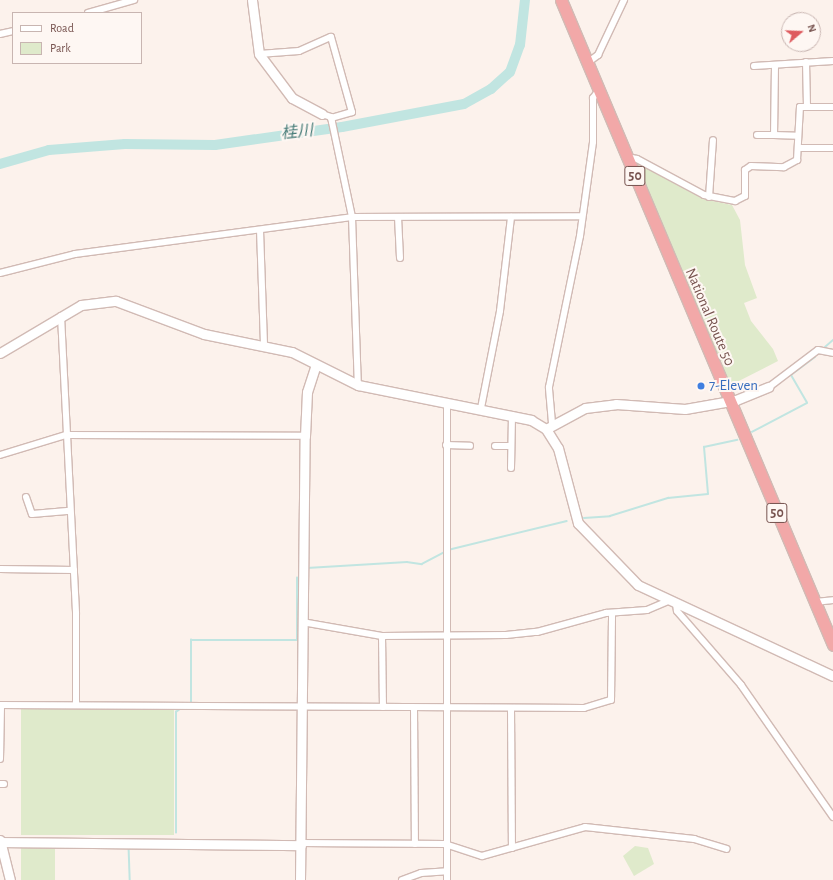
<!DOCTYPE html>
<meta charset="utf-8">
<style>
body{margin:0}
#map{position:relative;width:833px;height:880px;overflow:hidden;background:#fcf2ec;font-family:"Alegreya Sans","Noto Sans JP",sans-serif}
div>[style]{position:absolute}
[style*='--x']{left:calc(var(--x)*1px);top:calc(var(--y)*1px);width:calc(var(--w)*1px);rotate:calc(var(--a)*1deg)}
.green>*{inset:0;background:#dfeacb;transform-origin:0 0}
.stream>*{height:1.5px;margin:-0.75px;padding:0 0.75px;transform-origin:0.75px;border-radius:0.75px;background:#c1e5e1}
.river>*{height:10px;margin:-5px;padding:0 5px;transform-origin:5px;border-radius:5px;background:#c1e5e1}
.roads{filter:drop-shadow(1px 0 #d1bab4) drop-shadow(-1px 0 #d1bab4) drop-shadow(0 1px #d1bab4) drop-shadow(0 -1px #d1bab4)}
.street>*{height:6px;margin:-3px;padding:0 3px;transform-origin:3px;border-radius:3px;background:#fff}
.secondary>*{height:9px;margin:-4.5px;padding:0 4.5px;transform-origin:4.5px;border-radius:4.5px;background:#fff}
.highway>*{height:11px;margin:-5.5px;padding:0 5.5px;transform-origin:5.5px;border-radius:5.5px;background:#f2a8a8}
.dots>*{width:11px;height:11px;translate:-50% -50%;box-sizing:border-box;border:2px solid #fef7f3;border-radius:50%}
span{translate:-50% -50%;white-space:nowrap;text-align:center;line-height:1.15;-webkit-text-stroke:4px #fef7f3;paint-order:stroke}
.shield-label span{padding:1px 3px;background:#fef7f3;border:1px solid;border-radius:3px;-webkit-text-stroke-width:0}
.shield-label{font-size:14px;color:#77534f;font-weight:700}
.street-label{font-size:15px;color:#77534f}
.shop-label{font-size:15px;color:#366cbe}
.left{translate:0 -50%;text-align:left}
.water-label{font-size:16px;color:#437a76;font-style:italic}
.legend{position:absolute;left:12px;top:12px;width:130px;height:52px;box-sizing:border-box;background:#fef7f3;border:1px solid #c8b5b1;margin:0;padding:5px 7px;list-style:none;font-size:12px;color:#77534f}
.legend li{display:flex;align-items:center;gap:8px;height:20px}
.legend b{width:20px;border:1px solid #c8b5b1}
.north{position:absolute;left:781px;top:12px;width:40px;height:40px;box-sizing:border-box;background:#fef7f3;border:1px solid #c8b5b1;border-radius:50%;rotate:71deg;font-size:11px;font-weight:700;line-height:16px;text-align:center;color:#77534f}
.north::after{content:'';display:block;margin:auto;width:14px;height:18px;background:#de5a5e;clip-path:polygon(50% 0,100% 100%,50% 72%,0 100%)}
</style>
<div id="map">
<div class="green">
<div style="clip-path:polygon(635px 162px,703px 199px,732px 205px,740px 220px,745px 265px,757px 298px,744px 303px,751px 321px,773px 349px,778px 361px,729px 386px,722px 362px,711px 343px)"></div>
<div style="left:21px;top:709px;width:153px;height:126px"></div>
<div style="left:21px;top:845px;width:34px;height:35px"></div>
<div style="clip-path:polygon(635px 846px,648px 848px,654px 864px,634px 876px,623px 856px)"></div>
</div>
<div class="stream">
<div style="--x:825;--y:347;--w:11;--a:-41"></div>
<div style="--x:752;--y:432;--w:62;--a:-27.8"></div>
<div style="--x:807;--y:403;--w:32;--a:-120"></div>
<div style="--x:791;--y:375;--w:30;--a:-37"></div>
<div style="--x:584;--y:518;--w:26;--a:-4"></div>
<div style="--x:610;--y:516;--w:61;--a:-17.2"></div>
<div style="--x:668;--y:498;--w:40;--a:-5.7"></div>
<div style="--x:708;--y:494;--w:47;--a:-94.9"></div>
<div style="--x:704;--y:447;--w:34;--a:-12"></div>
<div style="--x:448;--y:550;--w:122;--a:-13.7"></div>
<div style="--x:307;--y:568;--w:100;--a:-3.4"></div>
<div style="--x:407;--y:562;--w:15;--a:8"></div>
<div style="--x:422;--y:564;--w:26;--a:-28"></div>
<div style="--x:191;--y:702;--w:62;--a:-90"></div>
<div style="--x:191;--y:640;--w:106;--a:0"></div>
<div style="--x:297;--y:640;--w:62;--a:-90"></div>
<div style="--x:176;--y:833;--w:121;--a:-90"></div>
<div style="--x:176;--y:712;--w:5;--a:-37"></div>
<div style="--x:129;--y:846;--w:34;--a:88"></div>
</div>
<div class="river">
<div style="--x:0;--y:164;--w:51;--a:-15.9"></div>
<div style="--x:49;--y:150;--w:76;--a:-4.5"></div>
<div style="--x:125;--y:144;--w:90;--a:0.6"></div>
<div style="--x:215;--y:145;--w:128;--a:-8.1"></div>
<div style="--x:342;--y:127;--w:124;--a:-10.7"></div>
<div style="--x:464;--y:104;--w:31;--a:-29"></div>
<div style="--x:491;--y:89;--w:25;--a:-42"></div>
<div style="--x:510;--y:72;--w:29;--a:-70"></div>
<div style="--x:520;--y:45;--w:45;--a:-83.7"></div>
</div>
<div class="roads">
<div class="street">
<div style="--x:88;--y:13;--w:48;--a:-15.8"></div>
<div style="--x:0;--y:34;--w:13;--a:-13"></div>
<div style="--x:259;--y:54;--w:40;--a:-4.3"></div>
<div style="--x:299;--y:51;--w:35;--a:-24"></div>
<div style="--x:331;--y:37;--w:78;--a:74.4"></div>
<div style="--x:352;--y:112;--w:22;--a:164"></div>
<div style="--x:806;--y:62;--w:44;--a:88.7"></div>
<div style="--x:587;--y:63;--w:14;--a:-36"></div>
<div style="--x:598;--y:55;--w:61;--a:-64.7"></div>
<div style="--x:775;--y:65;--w:70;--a:90.8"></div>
<div style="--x:774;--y:135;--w:24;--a:2"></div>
<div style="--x:754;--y:66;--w:79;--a:-3.6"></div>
<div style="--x:322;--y:114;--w:9;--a:18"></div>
<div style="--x:331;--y:117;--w:5;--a:79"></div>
<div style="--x:332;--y:122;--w:97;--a:78.1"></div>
<div style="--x:352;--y:217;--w:168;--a:88"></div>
<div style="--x:757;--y:135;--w:17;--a:0"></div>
<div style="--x:798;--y:148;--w:35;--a:0"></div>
<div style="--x:627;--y:157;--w:10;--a:11"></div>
<div style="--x:637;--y:159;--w:76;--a:28.2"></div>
<div style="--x:704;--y:195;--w:32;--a:11"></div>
<div style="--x:735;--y:201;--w:11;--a:-27"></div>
<div style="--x:745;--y:196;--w:26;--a:-90"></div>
<div style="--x:745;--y:170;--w:7;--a:-34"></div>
<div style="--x:751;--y:166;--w:33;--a:2"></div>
<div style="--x:784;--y:167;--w:15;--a:-28"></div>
<div style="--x:797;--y:160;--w:53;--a:-86.8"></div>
<div style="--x:800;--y:107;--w:33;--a:0"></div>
<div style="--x:709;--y:197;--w:57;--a:-86"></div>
<div style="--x:398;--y:217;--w:41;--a:87.2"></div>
<div style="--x:260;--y:230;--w:116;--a:88"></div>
<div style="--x:0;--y:273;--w:77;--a:-14.2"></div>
<div style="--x:75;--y:254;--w:279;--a:-7.6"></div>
<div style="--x:352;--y:217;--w:230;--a:-0.2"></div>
<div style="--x:61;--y:316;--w:298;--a:87.1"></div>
<div style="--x:76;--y:614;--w:91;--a:90"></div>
<div style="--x:769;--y:387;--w:61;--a:-37.1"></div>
<div style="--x:818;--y:350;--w:15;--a:11"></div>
<div style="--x:447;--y:403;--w:477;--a:90"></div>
<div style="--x:481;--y:408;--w:99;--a:-78.9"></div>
<div style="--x:500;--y:311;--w:95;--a:-83.3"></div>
<div style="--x:552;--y:423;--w:36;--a:-95"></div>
<div style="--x:549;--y:387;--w:154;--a:-78.4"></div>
<div style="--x:580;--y:236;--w:95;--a:-82.1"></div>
<div style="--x:593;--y:142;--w:44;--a:-90"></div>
<div style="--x:593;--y:98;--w:10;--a:-53"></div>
<div style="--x:446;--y:445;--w:24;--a:2"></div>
<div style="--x:495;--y:446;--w:16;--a:0"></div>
<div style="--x:0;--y:455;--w:69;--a:-16.9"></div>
<div style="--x:66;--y:435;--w:239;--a:0.2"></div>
<div style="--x:511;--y:468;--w:53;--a:-88.9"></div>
<div style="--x:26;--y:497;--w:18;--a:71"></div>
<div style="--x:32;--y:514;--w:38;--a:-5"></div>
<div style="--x:0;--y:569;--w:74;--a:0.8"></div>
<div style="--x:815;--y:602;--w:18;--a:-6"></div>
<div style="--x:676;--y:604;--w:7;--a:82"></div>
<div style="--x:677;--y:611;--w:98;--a:49.1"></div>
<div style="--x:741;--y:685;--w:161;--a:55.1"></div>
<div style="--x:302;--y:622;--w:81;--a:9.9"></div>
<div style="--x:382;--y:636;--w:124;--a:-0.5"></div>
<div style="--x:506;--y:635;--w:31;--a:-6"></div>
<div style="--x:537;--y:632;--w:72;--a:-15.4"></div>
<div style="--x:606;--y:613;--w:41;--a:-4.2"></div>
<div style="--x:647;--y:610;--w:23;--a:-23"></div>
<div style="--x:382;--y:636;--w:71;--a:89.2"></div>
<div style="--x:0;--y:705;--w:584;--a:0.29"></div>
<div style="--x:584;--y:708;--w:28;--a:-17"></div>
<div style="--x:611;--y:700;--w:87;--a:-89.3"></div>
<div style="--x:414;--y:708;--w:136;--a:89.6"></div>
<div style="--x:511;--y:709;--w:139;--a:89.6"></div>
<div style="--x:0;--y:759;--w:54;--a:-88.9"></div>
<div style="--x:0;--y:784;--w:4;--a:0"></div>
<div style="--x:301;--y:843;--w:144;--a:0.4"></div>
<div style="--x:445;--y:844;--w:39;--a:18"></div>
<div style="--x:482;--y:856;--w:107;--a:-15.7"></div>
<div style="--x:585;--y:827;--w:110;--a:6.3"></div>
<div style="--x:694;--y:839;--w:34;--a:17"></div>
<div style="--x:402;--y:880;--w:20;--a:-20"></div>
<div style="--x:421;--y:873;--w:26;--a:-4"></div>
</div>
<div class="secondary">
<div style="--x:252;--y:0;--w:54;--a:82.6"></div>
<div style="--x:259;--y:54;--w:55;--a:53.1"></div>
<div style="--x:292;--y:98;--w:34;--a:28"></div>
<div style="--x:0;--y:353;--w:94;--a:-30.7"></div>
<div style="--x:81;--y:305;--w:35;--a:-7"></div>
<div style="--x:116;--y:301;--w:94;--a:20.6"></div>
<div style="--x:204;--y:334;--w:90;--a:11.6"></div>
<div style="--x:292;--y:352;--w:74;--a:26.6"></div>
<div style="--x:358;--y:385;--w:177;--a:11.4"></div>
<div style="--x:531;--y:420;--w:17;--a:31"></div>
<div style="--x:546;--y:429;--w:22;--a:58"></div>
<div style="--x:558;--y:448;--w:78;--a:75.1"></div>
<div style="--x:578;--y:523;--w:86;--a:45.9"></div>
<div style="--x:638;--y:585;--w:215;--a:25"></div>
<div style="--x:546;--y:429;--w:44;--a:-28.3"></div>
<div style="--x:585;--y:408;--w:31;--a:-7"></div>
<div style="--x:616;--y:404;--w:69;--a:4.1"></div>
<div style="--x:685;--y:409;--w:52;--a:-10"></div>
<div style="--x:736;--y:400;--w:35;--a:-22"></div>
<div style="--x:0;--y:840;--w:41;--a:76"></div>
<div style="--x:1;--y:842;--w:300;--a:0.6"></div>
<div style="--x:300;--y:880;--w:444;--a:-89.4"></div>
<div style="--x:305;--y:436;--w:44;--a:-87.4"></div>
<div style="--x:307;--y:392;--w:28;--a:-72"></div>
</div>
<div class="highway">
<div style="--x:561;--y:0;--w:700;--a:67.13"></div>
</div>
</div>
<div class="dots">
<div style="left:701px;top:386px;background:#3f7fe0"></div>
</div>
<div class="shield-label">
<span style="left:635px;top:176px">50</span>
<span style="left:777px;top:513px">50</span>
</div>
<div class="street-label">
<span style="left:710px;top:317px;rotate:67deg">National Route 50</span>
</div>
<div class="shop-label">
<span class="left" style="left:709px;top:386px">7-Eleven</span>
</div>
<div class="water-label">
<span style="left:297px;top:132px;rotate:-6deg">桂川</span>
</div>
<ul class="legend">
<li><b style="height:5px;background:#fff"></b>Road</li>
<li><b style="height:11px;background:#dfeacb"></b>Park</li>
</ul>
<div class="north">N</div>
</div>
